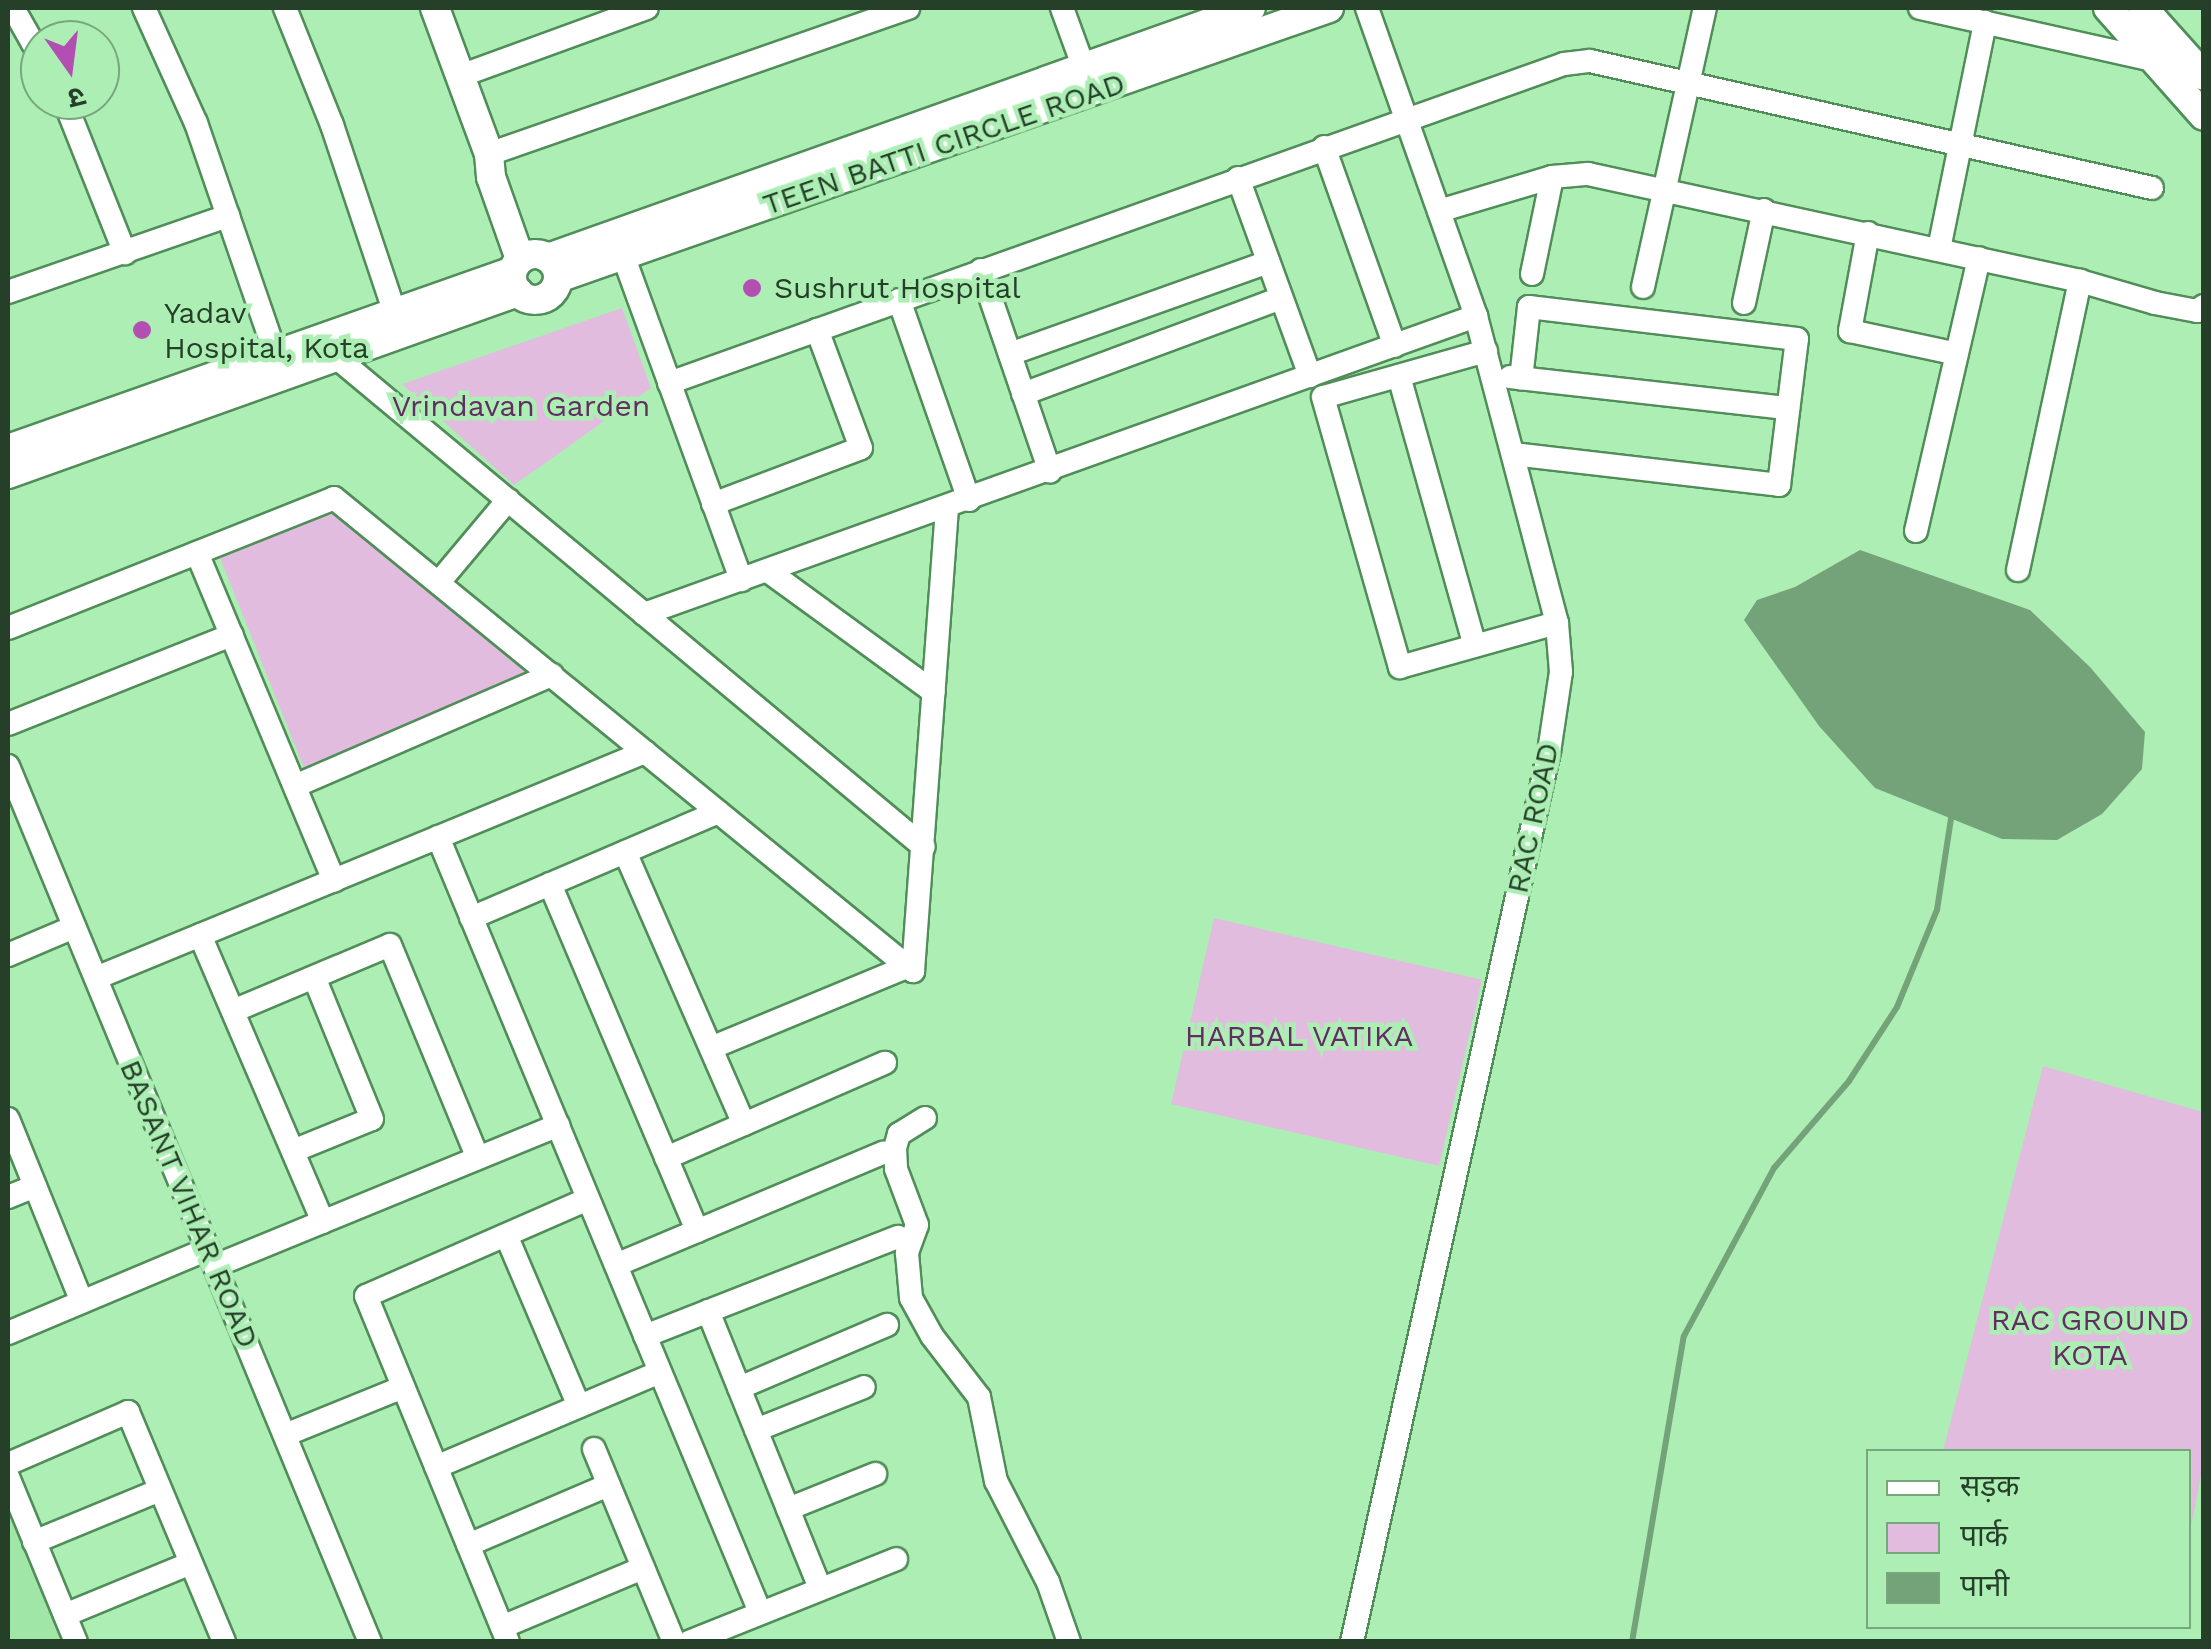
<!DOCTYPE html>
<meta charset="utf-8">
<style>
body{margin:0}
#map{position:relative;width:2211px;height:1649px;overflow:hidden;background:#adeeb5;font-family:"Work Sans","Noto Sans Devanagari",sans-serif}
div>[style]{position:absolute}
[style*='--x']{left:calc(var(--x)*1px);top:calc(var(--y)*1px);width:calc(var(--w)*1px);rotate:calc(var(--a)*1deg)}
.built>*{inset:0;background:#9fe6a7}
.green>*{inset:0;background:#e1bcdf;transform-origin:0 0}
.water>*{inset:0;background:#74a379}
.stream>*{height:6px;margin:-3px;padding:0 3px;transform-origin:3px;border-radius:3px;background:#74a379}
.roads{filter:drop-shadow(2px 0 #508d59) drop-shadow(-2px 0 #508d59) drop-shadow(0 2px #508d59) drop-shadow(0 -2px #508d59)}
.minor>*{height:22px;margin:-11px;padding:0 11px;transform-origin:11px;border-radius:11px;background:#fff}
.tertiary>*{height:28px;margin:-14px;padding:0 14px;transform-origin:14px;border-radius:14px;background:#fff}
.tertiary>.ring{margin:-14px;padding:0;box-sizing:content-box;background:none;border:28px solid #fff;border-radius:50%}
.dots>*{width:28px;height:28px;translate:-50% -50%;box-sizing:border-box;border:5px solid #adeeb5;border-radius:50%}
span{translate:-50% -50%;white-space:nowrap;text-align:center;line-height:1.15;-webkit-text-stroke:9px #adeeb5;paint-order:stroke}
.street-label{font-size:30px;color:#253f29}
.poi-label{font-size:30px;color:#253f29}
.left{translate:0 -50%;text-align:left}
.park-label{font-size:30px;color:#632c63}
.frame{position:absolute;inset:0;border:10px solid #253f29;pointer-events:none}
.legend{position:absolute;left:1866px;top:1449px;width:325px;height:180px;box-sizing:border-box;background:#adeeb5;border:2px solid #77a87d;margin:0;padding:12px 18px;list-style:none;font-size:30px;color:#253f29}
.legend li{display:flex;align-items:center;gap:20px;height:50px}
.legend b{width:50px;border:2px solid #77a87d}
.north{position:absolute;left:20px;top:20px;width:100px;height:100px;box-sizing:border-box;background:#adeeb5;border:2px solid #77a87d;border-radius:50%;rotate:166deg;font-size:28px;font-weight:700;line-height:40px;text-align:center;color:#253f29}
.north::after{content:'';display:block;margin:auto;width:35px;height:45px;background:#b34eb3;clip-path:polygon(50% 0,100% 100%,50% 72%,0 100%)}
</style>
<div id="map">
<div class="built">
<div style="clip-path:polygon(8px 1512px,62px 1641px,8px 1641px)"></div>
</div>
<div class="green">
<div style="clip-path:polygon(622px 308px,651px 388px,514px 485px,402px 384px)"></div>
<div style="clip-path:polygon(333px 509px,532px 678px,306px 773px,220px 558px)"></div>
<div style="left:1214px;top:918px;width:275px;height:191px;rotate:13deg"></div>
<div style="clip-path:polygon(2043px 1066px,2203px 1112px,2204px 1459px,2189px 1538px,2188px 1452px,1943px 1451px)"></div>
</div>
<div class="water">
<div style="clip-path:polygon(1860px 550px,2030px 610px,2090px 667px,2145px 732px,2142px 769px,2102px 814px,2057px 840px,2002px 839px,1875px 788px,1819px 726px,1744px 620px,1757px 600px,1795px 587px)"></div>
</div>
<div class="stream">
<div style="--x:1632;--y:1642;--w:310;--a:-80.4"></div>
<div style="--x:1684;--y:1336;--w:191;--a:-61.8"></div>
<div style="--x:1774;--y:1168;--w:115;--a:-49.2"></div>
<div style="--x:1849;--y:1081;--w:88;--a:-57"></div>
<div style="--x:1897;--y:1007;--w:105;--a:-67.6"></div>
<div style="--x:1937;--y:910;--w:93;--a:-81.3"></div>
</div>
<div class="roads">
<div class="minor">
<div style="--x:13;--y:8;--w:55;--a:60.6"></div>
<div style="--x:144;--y:8;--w:126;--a:65.7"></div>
<div style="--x:196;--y:123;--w:245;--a:71"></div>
<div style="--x:285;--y:8;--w:126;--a:68.1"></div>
<div style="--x:332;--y:125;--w:198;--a:71.5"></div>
<div style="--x:1062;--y:8;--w:76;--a:69.9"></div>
<div style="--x:1920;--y:8;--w:239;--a:12.6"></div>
<div style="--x:460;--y:76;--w:199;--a:-20"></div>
<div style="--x:64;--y:100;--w:165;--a:68.3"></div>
<div style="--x:1324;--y:147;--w:211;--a:70.4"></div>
<div style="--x:489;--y:154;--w:444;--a:-19.2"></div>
<div style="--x:1238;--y:178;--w:211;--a:70"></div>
<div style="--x:1439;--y:211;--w:118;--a:-16.7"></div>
<div style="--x:1552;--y:177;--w:36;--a:-5"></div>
<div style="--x:1588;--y:174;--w:504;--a:12.27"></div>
<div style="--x:2080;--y:281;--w:78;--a:16.3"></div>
<div style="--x:2155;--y:303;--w:43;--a:10.8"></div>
<div style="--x:2197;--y:311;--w:9;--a:-36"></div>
<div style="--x:1868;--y:233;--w:100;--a:100.4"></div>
<div style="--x:1850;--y:331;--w:109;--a:12.1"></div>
<div style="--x:1939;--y:249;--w:232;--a:-78.5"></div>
<div style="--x:623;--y:255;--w:346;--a:70"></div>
<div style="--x:981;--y:270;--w:213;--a:71.1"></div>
<div style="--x:1532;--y:274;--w:99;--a:-78.3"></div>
<div style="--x:1643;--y:287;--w:286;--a:-77.5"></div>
<div style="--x:8;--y:292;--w:233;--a:-19.1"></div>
<div style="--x:899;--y:300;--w:212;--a:70.7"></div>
<div style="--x:1744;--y:303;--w:95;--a:-77.9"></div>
<div style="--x:1486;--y:351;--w:169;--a:164.2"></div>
<div style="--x:1323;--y:397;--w:281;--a:74.1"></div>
<div style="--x:1400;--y:667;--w:163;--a:-15.7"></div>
<div style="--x:1010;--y:354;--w:274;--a:-19.6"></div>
<div style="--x:336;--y:357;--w:765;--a:39.81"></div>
<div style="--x:1399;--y:376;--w:280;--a:74.3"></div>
<div style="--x:1510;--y:377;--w:280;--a:6.4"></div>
<div style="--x:669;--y:383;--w:950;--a:-19.62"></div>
<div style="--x:1564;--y:64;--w:26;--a:-7"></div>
<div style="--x:1590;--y:61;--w:576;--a:12.73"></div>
<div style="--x:1023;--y:394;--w:275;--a:-20.4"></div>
<div style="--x:1513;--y:454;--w:268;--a:6.6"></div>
<div style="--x:1779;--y:485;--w:147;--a:-83"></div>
<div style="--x:1797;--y:339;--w:270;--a:-173.2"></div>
<div style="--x:1529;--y:307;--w:72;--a:96.3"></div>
<div style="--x:713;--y:504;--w:158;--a:-20.7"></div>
<div style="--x:861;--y:448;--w:126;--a:-110.4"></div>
<div style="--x:1916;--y:531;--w:280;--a:-77"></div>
<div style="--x:197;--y:553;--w:355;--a:67.3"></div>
<div style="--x:2018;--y:570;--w:296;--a:-77.9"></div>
<div style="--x:768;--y:571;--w:205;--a:36.1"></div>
<div style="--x:440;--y:581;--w:106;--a:-50"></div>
<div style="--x:644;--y:614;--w:884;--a:-19.71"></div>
<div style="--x:8;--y:628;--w:351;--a:-21.7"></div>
<div style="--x:334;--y:498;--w:748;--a:39.25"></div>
<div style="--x:8;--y:724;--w:241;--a:-21.7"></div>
<div style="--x:8;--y:766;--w:948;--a:67.55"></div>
<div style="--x:295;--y:786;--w:280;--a:-23.4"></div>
<div style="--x:438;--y:837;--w:839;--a:67.44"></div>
<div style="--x:625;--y:852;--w:297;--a:66.4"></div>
<div style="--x:550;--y:884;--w:377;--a:67"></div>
<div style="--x:471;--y:918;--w:269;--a:-23.2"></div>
<div style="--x:200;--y:935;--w:312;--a:66.8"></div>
<div style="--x:8;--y:955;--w:72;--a:-23"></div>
<div style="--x:913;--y:971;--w:464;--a:-85.8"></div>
<div style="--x:96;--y:978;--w:594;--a:-22.37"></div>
<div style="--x:233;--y:1011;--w:170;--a:-22.8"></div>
<div style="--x:390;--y:945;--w:230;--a:67.6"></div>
<div style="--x:711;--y:1048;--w:212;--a:-22.5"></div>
<div style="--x:925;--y:1118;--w:31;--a:148"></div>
<div style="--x:899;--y:1134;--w:15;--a:106"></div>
<div style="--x:895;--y:1148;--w:21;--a:87"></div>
<div style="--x:896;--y:1169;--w:60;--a:69.4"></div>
<div style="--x:917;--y:1225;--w:30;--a:110"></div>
<div style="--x:907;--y:1253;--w:45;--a:84.9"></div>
<div style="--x:911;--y:1298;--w:43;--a:61.1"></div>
<div style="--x:932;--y:1336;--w:77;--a:52.4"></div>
<div style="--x:979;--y:1397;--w:86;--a:78.6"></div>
<div style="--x:996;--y:1481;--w:114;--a:62.8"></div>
<div style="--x:1048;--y:1582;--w:64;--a:70.7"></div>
<div style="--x:8;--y:1119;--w:197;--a:68"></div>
<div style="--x:293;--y:1151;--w:85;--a:-22.1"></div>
<div style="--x:372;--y:1119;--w:153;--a:-112.2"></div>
<div style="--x:666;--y:1158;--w:239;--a:-23.5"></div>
<div style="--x:8;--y:1197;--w:29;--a:-22"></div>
<div style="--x:506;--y:1235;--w:186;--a:66.9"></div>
<div style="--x:616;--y:1265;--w:290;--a:-22.8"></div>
<div style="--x:215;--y:1266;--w:371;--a:-22.3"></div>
<div style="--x:708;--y:1311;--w:299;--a:68"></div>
<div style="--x:8;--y:1333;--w:217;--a:-22.8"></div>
<div style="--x:645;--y:1336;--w:272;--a:-21.4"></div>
<div style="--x:739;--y:1388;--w:161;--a:-23.1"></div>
<div style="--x:756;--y:1430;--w:116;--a:-21.7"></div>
<div style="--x:285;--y:1435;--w:127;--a:-22.1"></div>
<div style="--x:594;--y:1449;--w:209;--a:67.5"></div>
<div style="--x:8;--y:1464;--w:131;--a:-23.4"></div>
<div style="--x:128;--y:1412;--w:249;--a:67.3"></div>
<div style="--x:436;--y:1467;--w:243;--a:-23"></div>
<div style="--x:8;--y:1477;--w:178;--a:67.6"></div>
<div style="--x:788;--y:1509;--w:94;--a:-21.9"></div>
<div style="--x:34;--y:1542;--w:136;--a:-22.4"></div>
<div style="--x:468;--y:1545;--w:153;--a:-23.1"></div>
<div style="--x:65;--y:1615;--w:136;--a:-22.4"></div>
<div style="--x:502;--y:1627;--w:153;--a:-22.7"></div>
<div style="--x:508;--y:1642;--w:374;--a:-112.3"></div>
<div style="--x:366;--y:1296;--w:242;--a:-23.6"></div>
<div style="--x:689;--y:1642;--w:223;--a:-21.8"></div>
<div style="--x:1352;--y:1642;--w:912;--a:-77.52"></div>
<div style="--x:1549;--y:752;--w:81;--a:-81.5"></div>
<div style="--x:1561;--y:672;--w:49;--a:-94.7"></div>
<div style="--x:1557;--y:623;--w:318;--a:-104.8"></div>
<div style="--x:1476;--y:316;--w:327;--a:-109.5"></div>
</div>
<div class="tertiary">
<div style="--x:435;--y:8;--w:156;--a:69.7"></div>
<div style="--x:489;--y:154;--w:23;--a:85"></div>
<div style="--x:491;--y:177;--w:87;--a:70.5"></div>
<div style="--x:2108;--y:8;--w:144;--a:48.4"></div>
<div style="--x:2143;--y:8;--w:91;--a:48.1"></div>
<div class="ring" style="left:512px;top:254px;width:18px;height:18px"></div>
<div style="--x:548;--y:258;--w:746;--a:-19.58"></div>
<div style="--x:558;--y:278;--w:817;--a:-19.3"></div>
<div style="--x:8;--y:449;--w:535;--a:-19.42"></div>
<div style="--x:8;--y:474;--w:542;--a:-19.64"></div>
</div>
</div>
<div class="dots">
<div style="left:752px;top:288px;background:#b34eb3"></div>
<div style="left:142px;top:330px;background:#b34eb3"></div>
</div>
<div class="street-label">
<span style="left:944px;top:144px;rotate:-19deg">TEEN BATTI CIRCLE ROAD</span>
<span style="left:1533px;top:818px;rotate:-78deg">RAC ROAD</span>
<span style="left:189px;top:1204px;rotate:67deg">BASANT VIHAR ROAD</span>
</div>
<div class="poi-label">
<span class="left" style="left:774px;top:288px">Sushrut Hospital</span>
<span class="left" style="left:164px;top:330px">Yadav<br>Hospital, Kota</span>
</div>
<div class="park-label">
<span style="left:521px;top:406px">Vrindavan Garden</span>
<span style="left:1299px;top:1036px">HARBAL VATIKA</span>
<span style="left:2090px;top:1337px">RAC GROUND<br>KOTA</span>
</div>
<div class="frame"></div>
<ul class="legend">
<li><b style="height:12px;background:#fff"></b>सड़क</li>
<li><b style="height:28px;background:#e1bcdf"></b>पार्क</li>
<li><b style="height:28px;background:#74a379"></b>पानी</li>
</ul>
<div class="north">उ</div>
</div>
